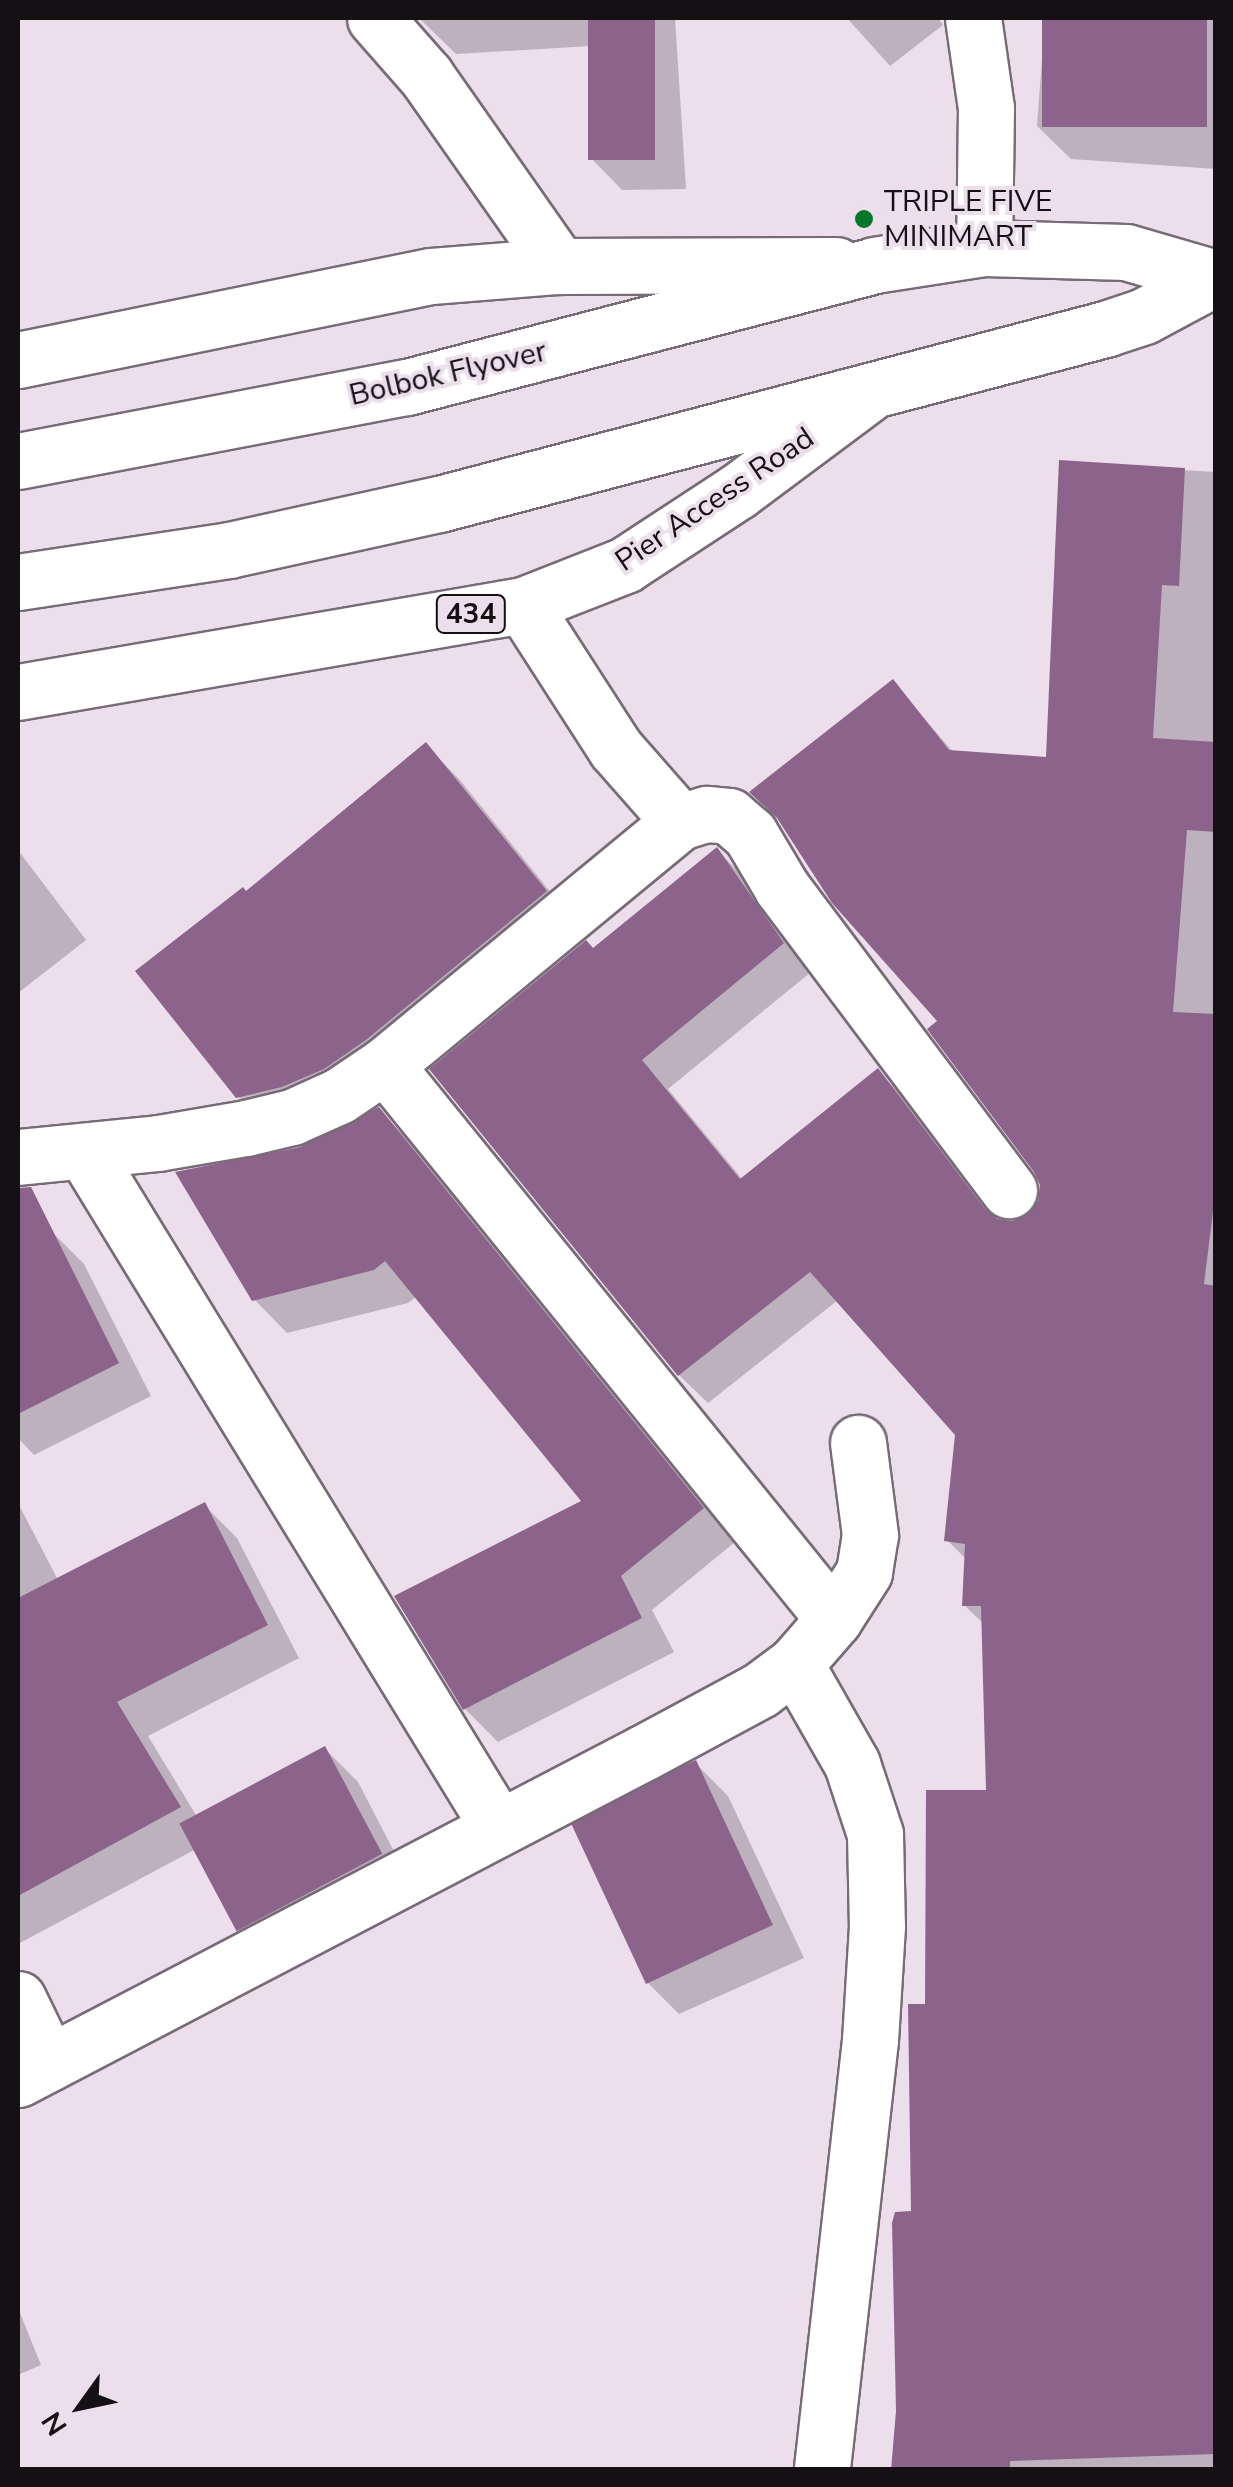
<!DOCTYPE html>
<style>
body{margin:0}
#map{position:relative;width:1233px;height:2487px;overflow:hidden;background:#ecdeeb;font-family:"Nunito Sans",sans-serif}
div>[style]{position:absolute}
[style*='--x']{left:calc(var(--x)*1px);top:calc(var(--y)*1px);width:calc(var(--w)*1px);rotate:calc(var(--a)*1deg)}
.shadow>*{inset:0;background:#0003}
.building>*{inset:0;background:#8c648b;transform-origin:0 0}
.roads{filter:drop-shadow(2px 0 #786b77) drop-shadow(-2px 0 #786b77) drop-shadow(0 2px #786b77) drop-shadow(0 -2px #786b77)}
.minor>*{height:55px;margin:-27.5px;padding:0 27.5px;transform-origin:27.5px;border-radius:27.5px;background:#fff}
.primary>*{height:55px;margin:-27.5px;padding:0 27.5px;transform-origin:27.5px;border-radius:27.5px;background:#fff}
.trunk>*{height:55px;margin:-27.5px;padding:0 27.5px;transform-origin:27.5px;border-radius:27.5px;background:#fff}
.dots>*{width:28px;height:28px;translate:-50% -50%;box-sizing:border-box;border:5px solid #ecdeeb;border-radius:50%}
span{translate:-50% -50%;white-space:nowrap;text-align:center;line-height:1.15;-webkit-text-stroke:8px #ecdeeb;paint-order:stroke}
.shield-label span{padding:2px 8px;background:#ecdeeb;border:2px solid;border-radius:8px;-webkit-text-stroke-width:0}
.shield-label{font-size:28px;color:#151014;font-weight:700}
.poi-label{font-size:30px;color:#151014}
.left{translate:0 -50%;text-align:left}
.street-label{font-size:30px;color:#151014}
.frame{position:absolute;inset:0;border:20px solid #151014;pointer-events:none}
.north{position:absolute;left:30px;top:2357px;width:100px;height:100px;-webkit-text-stroke:8px #ecdeeb;paint-order:stroke;rotate:237deg;font-size:28px;font-weight:700;line-height:40px;text-align:center;color:#151014}
.north::after{content:'';display:block;margin:auto;width:35px;height:45px;background:#151014;clip-path:polygon(50% 0,100% 100%,50% 72%,0 100%)}
</style>
<div id="map">
<div class="shadow">
<div style="clip-path:polygon(419px 18px,675px 18px,686px 189px,622px 190px,592px 159px,590px 46px,456px 54px)"></div>
<div style="clip-path:polygon(847px 18px,938px 18px,943px 25px,890px 66px)"></div>
<div style="clip-path:polygon(1045px 18px,1216px 18px,1216px 169px,1071px 159px,1037px 126px)"></div>
<div style="clip-path:polygon(1061px 463px,1216px 472px,1216px 2470px,893px 2470px,928px 2007px,989px 1792px,984px 1624px,964px 1605px,967px 1560px,947px 1540px,958px 1434px,838px 1300px,708px 1403px,679px 1375px,594px 951px,717px 850px,745px 878px,811px 972px,668px 1089px,743px 1180px,878px 1071px,906px 1100px,998px 1222px,1014px 1223px,1028px 1218px,1040px 1202px,1042px 1185px,940px 1022px,893px 682px,954px 753px,1049px 760px)"></div>
<div style="clip-path:polygon(426px 746px,459px 779px,578px 926px,272px 1130px,238px 1096px,246px 894px)"></div>
<div style="clip-path:polygon(18px 850px,86px 940px,18px 993px)"></div>
<div style="clip-path:polygon(378px 1110px,412px 1143px,735px 1542px,652px 1610px,674px 1652px,498px 1742px,465px 1709px,585px 1501px,417px 1296px,408px 1303px,287px 1333px,254px 1299px,300px 1150px)"></div>
<div style="clip-path:polygon(51px 1231px,84px 1264px,151px 1396px,34px 1455px,18px 1438px,18px 1248px)"></div>
<div style="clip-path:polygon(18px 1503px,58px 1580px,204px 1505px,237px 1538px,299px 1658px,148px 1736px,196px 1815px,325px 1749px,358px 1782px,413px 1888px,272px 1961px,238px 1928px,196px 1849px,18px 1944px)"></div>
<div style="clip-path:polygon(695px 1763px,728px 1796px,804px 1958px,679px 2014px,646px 1981px)"></div>
<div style="clip-path:polygon(18px 2308px,41px 2365px,18px 2375px)"></div>
</div>
<div class="building">
<div style="left:588px;top:18px;width:67px;height:142px"></div>
<div style="left:1042px;top:18px;width:165px;height:109px"></div>
<div style="clip-path:polygon(1059px 460px,1185px 468px,1179px 586px,1162px 585px,1153px 738px,1216px 742px,1216px 832px,1187px 830px,1173px 1012px,1216px 1014px,1216px 1187px,1204px 1284px,1216px 1286px,1216px 2454px,1010px 2461px,1010px 2470px,891px 2470px,896px 2411px,892px 2223px,895px 2212px,911px 2211px,908px 2004px,925px 2004px,926px 1790px,986px 1790px,981px 1606px,962px 1606px,965px 1544px,944px 1541px,955px 1435px,810px 1272px,678px 1376px,429px 1069px,586px 940px,593px 948px,717px 847px,784px 943px,642px 1060px,740px 1179px,878px 1068px,985px 1209px,998px 1219px,1012px 1221px,1028px 1214px,1038px 1201px,1040px 1185px,1034px 1172px,927px 1029px,937px 1021px,832px 903px,777px 818px,749px 792px,893px 679px,949px 750px,1046px 757px)"></div>
<div style="clip-path:polygon(426px 742px,547px 891px,366px 1040px,324px 1069px,282px 1087px,236px 1098px,135px 971px,243px 887px,246px 891px)"></div>
<div style="clip-path:polygon(379px 1107px,704px 1508px,621px 1576px,642px 1618px,463px 1710px,394px 1596px,581px 1501px,385px 1261px,374px 1270px,252px 1301px,175px 1172px,300px 1147px)"></div>
<div style="clip-path:polygon(31px 1187px,119px 1363px,18px 1414px,18px 1188px)"></div>
<div style="clip-path:polygon(205px 1502px,268px 1625px,117px 1702px,181px 1807px,18px 1896px,18px 1598px)"></div>
<div style="left:325px;top:1746px;width:122px;height:165px;rotate:62deg"></div>
<div style="left:696px;top:1760px;width:182px;height:140px;rotate:65deg"></div>
</div>
<div class="roads">
<div class="minor">
<div style="--x:375;--y:18;--w:77;--a:48.7"></div>
<div style="--x:426;--y:76;--w:232;--a:55"></div>
<div style="--x:973;--y:18;--w:91;--a:81.8"></div>
<div style="--x:986;--y:108;--w:140;--a:90.8"></div>
<div style="--x:523;--y:605;--w:170;--a:57.2"></div>
<div style="--x:615;--y:748;--w:98;--a:48.7"></div>
<div style="--x:680;--y:822;--w:28;--a:-17"></div>
<div style="--x:707;--y:814;--w:22;--a:5"></div>
<div style="--x:729;--y:816;--w:28;--a:41"></div>
<div style="--x:750;--y:834;--w:63;--a:59.3"></div>
<div style="--x:782;--y:888;--w:378;--a:53.1"></div>
<div style="--x:385;--y:1065;--w:713;--a:50.98"></div>
<div style="--x:84;--y:1151;--w:790;--a:58.5"></div>
<div style="--x:18;--y:1157;--w:141;--a:-5.7"></div>
<div style="--x:158;--y:1143;--w:89;--a:-9.7"></div>
<div style="--x:246;--y:1128;--w:47;--a:-13.4"></div>
<div style="--x:292;--y:1117;--w:51;--a:-24.1"></div>
<div style="--x:339;--y:1096;--w:55;--a:-34"></div>
<div style="--x:385;--y:1065;--w:382;--a:-39.5"></div>
<div style="--x:795;--y:1664;--w:115;--a:60.3"></div>
<div style="--x:852;--y:1764;--w:74;--a:71.8"></div>
<div style="--x:875;--y:1834;--w:92;--a:88.8"></div>
<div style="--x:877;--y:1926;--w:114;--a:93.5"></div>
<div style="--x:870;--y:2040;--w:433;--a:96.4"></div>
<div style="--x:18;--y:1999;--w:71;--a:64.2"></div>
<div style="--x:18;--y:2079;--w:705;--a:-27.55"></div>
<div style="--x:643;--y:1753;--w:133;--a:-28.3"></div>
<div style="--x:760;--y:1690;--w:44;--a:-36.6"></div>
<div style="--x:795;--y:1664;--w:60;--a:-49.1"></div>
<div style="--x:834;--y:1619;--w:56;--a:-57.4"></div>
<div style="--x:864;--y:1572;--w:37;--a:-81"></div>
<div style="--x:870;--y:1535;--w:93;--a:-97.4"></div>
</div>
<div class="primary">
<div style="--x:18;--y:360;--w:421;--a:-11.5"></div>
<div style="--x:431;--y:276;--w:128;--a:-4.5"></div>
<div style="--x:559;--y:266;--w:277;--a:-0.2"></div>
<div style="--x:18;--y:692;--w:512;--a:-9.77"></div>
<div style="--x:523;--y:605;--w:110;--a:-21.4"></div>
<div style="--x:625;--y:565;--w:135;--a:-33.2"></div>
<div style="--x:738;--y:491;--w:162;--a:-36.7"></div>
</div>
<div class="trunk">
<div style="--x:18;--y:461;--w:396;--a:-10.8"></div>
<div style="--x:407;--y:387;--w:483;--a:-14.6"></div>
<div style="--x:874;--y:265;--w:111;--a:-8.8"></div>
<div style="--x:984;--y:248;--w:142;--a:1.6"></div>
<div style="--x:1126;--y:252;--w:94;--a:16.1"></div>
<div style="--x:18;--y:582;--w:213;--a:-8.6"></div>
<div style="--x:229;--y:550;--w:215;--a:-12.4"></div>
<div style="--x:439;--y:504;--w:689;--a:-14.72"></div>
<div style="--x:1105;--y:329;--w:41;--a:-18.4"></div>
<div style="--x:1144;--y:316;--w:81;--a:-28.2"></div>
</div>
</div>
<div class="dots">
<div style="left:864px;top:219px;background:#05772b"></div>
</div>
<div class="shield-label">
<span style="left:471px;top:614px">434</span>
</div>
<div class="poi-label">
<span class="left" style="left:884px;top:219px">TRIPLE FIVE<br>MINIMART</span>
</div>
<div class="street-label">
<span style="left:448px;top:374px;rotate:-13deg">Bolbok Flyover</span>
<span style="left:715px;top:500px;rotate:-34deg">Pier Access Road</span>
</div>
<div class="frame"></div>
<div class="north">N</div>
</div>
